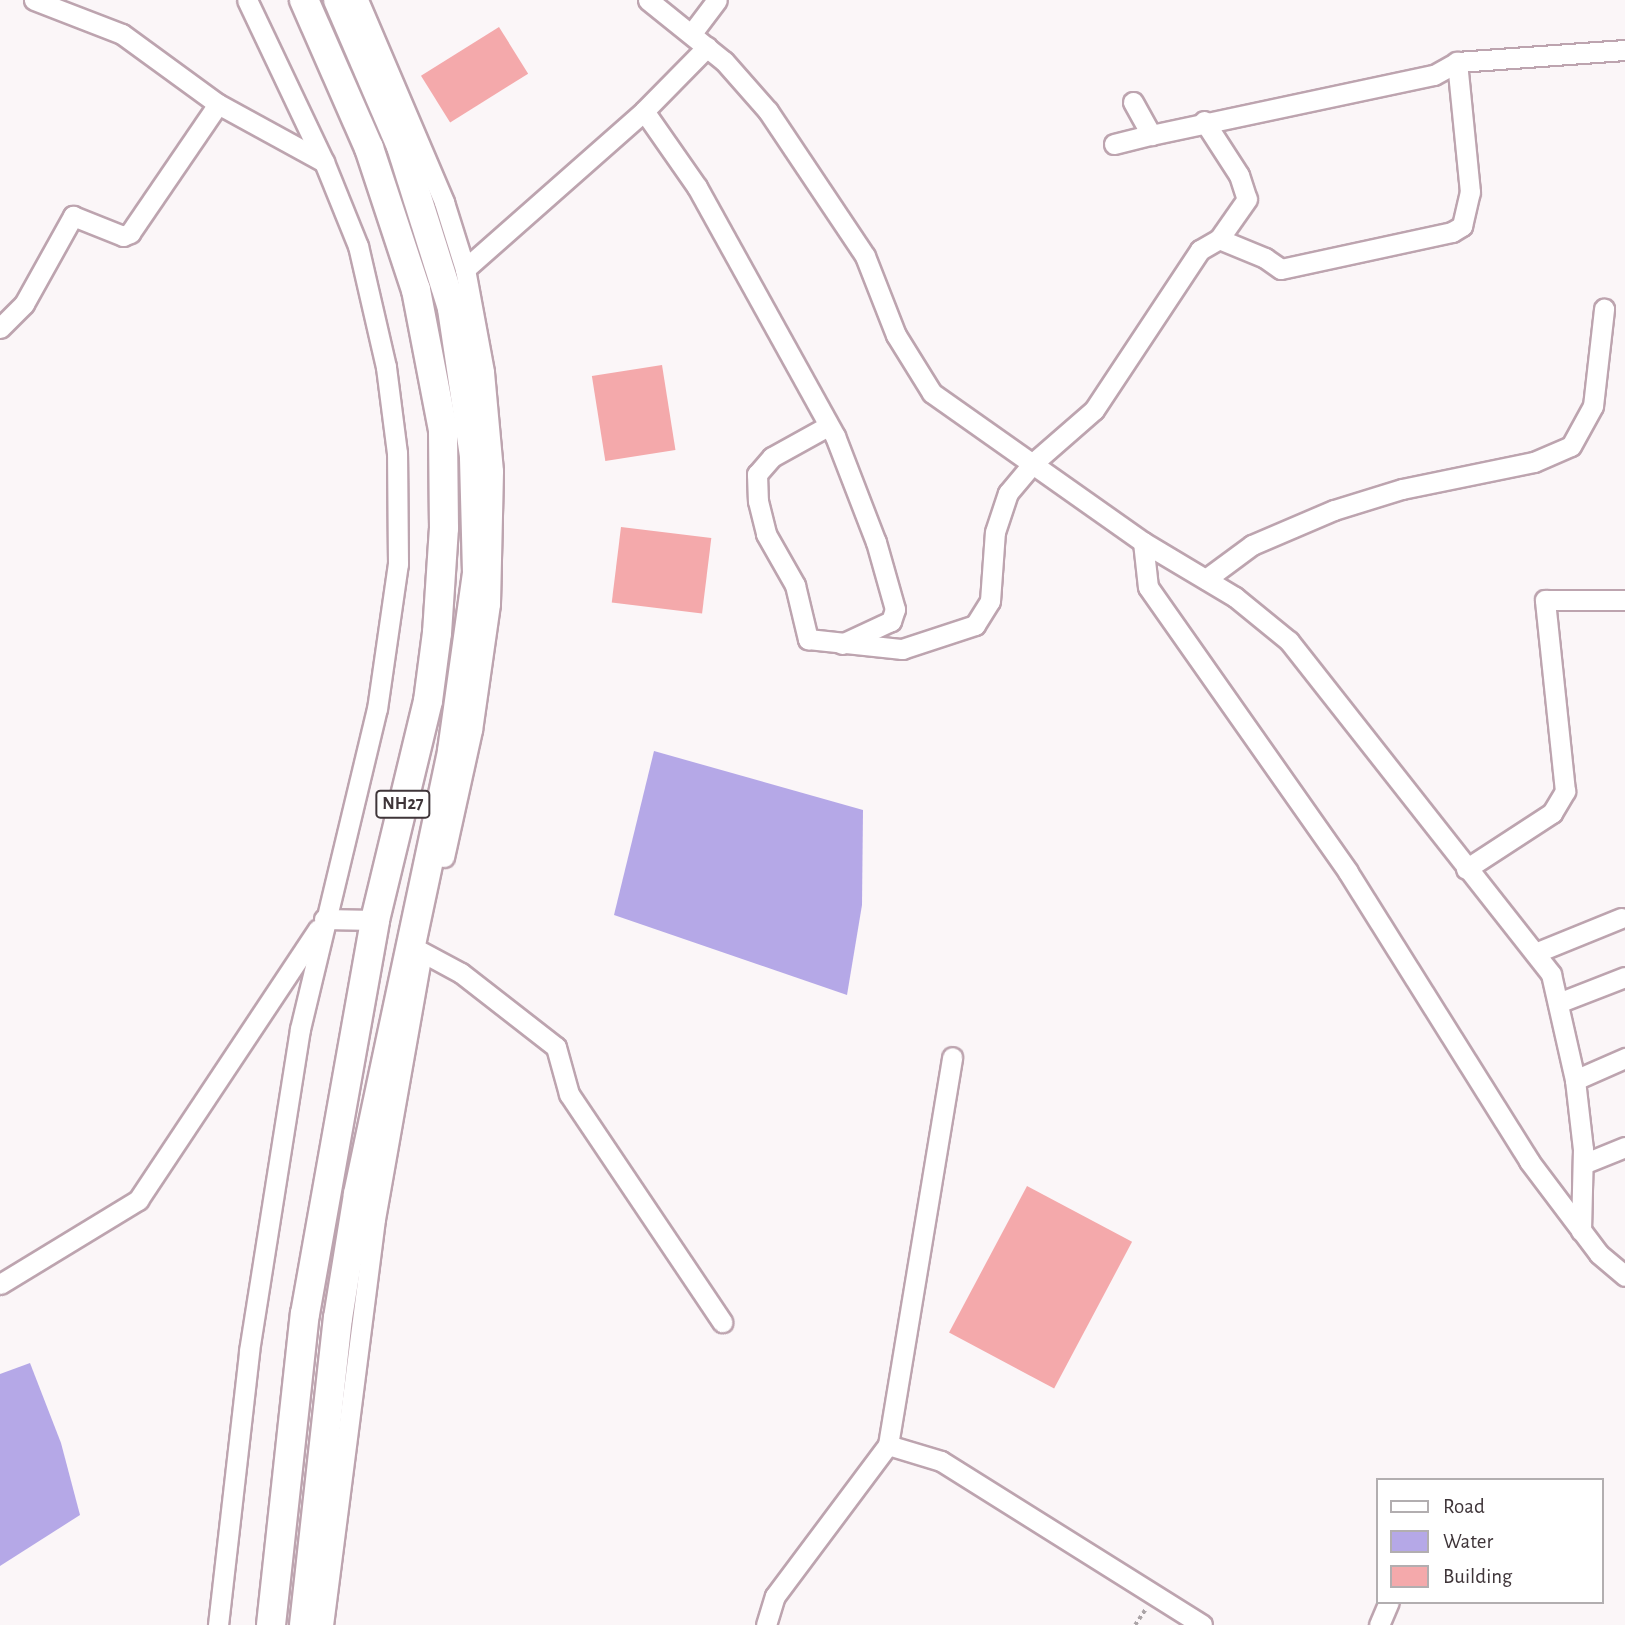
<!DOCTYPE html>
<style>
body{margin:0}
#map{position:relative;width:1625px;height:1625px;overflow:hidden;background:#fbf6f8;font-family:"Alegreya Sans",sans-serif}
div>[style]{position:absolute}
[style*='--x']{left:calc(var(--x)*1px);top:calc(var(--y)*1px);width:calc(var(--w)*1px);rotate:calc(var(--a)*1deg)}
.water>*{inset:0;background:#b5a8e7}
.building>*{inset:0;background:#f4a9ab;transform-origin:0 0}
.path>*{height:3.5px;margin-top:-1.75px;transform-origin:0;background:repeating-linear-gradient(90deg,#aba4a7 0 3.5px,transparent 0 7px)}
.roads{filter:drop-shadow(2px 0 #bda4af) drop-shadow(-2px 0 #bda4af) drop-shadow(0 2px #bda4af) drop-shadow(0 -2px #bda4af)}
.minor>*{height:19px;margin:-9.5px;padding:0 9.5px;transform-origin:9.5px;border-radius:9.5px;background:#fff}
.highway>*{height:28px;margin:-14px;padding:0 14px;transform-origin:14px;border-radius:14px;background:#fff}
span{translate:-50% -50%;white-space:nowrap;text-align:center;line-height:1.15;-webkit-text-stroke:6px #fff;paint-order:stroke}
.shield-label span{padding:2px 5px;background:#fff;border:2px solid;border-radius:5px;-webkit-text-stroke-width:0}
.shield-label{font-size:18px;color:#3f3539;font-weight:700}
.legend{position:absolute;left:1376px;top:1478px;width:228px;height:126px;box-sizing:border-box;background:#fff;border:2px solid #b2aeb0;margin:0;padding:9px 12px;list-style:none;font-size:21px;color:#3f3539}
.legend li{display:flex;align-items:center;gap:14px;height:35px}
.legend b{width:35px;border:2px solid #b2aeb0}
</style>
<div id="map">
<div class="water">
<div style="clip-path:polygon(654px 751px,863px 810px,862px 905px,847px 995px,614px 915px)"></div>
<div style="clip-path:polygon(30px 1363px,61px 1443px,80px 1515px,0 1566px,0 1374px)"></div>
</div>
<div class="building">
<div style="left:499px;top:27px;width:55px;height:92px;rotate:58deg"></div>
<div style="left:662px;top:365px;width:86px;height:71px;rotate:81deg"></div>
<div style="left:621px;top:527px;width:91px;height:76px;rotate:7deg"></div>
<div style="left:1027px;top:1186px;width:119px;height:166px;rotate:28deg"></div>
</div>
<div class="path">
<div style="--x:1135;--y:1625;--w:18;--a:-56"></div>
</div>
<div class="roads">
<div class="minor">
<div style="--x:34;--y:0;--w:94;--a:21.1"></div>
<div style="--x:122;--y:34;--w:119;--a:36.1"></div>
<div style="--x:218;--y:104;--w:121;--a:28.7"></div>
<div style="--x:358;--y:0;--w:220;--a:66.9"></div>
<div style="--x:444;--y:202;--w:70;--a:72.6"></div>
<div style="--x:465;--y:269;--w:105;--a:79.5"></div>
<div style="--x:484;--y:372;--w:99;--a:84.8"></div>
<div style="--x:493;--y:471;--w:133;--a:91.3"></div>
<div style="--x:490;--y:604;--w:127;--a:98.1"></div>
<div style="--x:472;--y:730;--w:130;--a:102.4"></div>
<div style="--x:648;--y:0;--w:97;--a:38.8"></div>
<div style="--x:724;--y:61;--w:67;--a:48.7"></div>
<div style="--x:768;--y:111;--w:174;--a:56.2"></div>
<div style="--x:865;--y:256;--w:85;--a:68.6"></div>
<div style="--x:896;--y:335;--w:68;--a:58.2"></div>
<div style="--x:932;--y:393;--w:258;--a:35.2"></div>
<div style="--x:1143;--y:542;--w:107;--a:30.9"></div>
<div style="--x:1235;--y:597;--w:70;--a:39.2"></div>
<div style="--x:1289;--y:641;--w:424;--a:51.8"></div>
<div style="--x:1551;--y:974;--w:109;--a:77.2"></div>
<div style="--x:1575;--y:1080;--w:69;--a:83.4"></div>
<div style="--x:1583;--y:1149;--w:82;--a:91.4"></div>
<div style="--x:692;--y:33;--w:41;--a:-52.9"></div>
<div style="--x:1133;--y:102;--w:38;--a:61"></div>
<div style="--x:1151;--y:135;--w:289;--a:-12"></div>
<div style="--x:1434;--y:75;--w:26;--a:-29"></div>
<div style="--x:644;--y:111;--w:90;--a:-45.5"></div>
<div style="--x:1204;--y:121;--w:64;--a:57.1"></div>
<div style="--x:1239;--y:175;--w:25;--a:72"></div>
<div style="--x:1247;--y:199;--w:49;--a:125"></div>
<div style="--x:1114;--y:144;--w:38;--a:-14"></div>
<div style="--x:465;--y:269;--w:239;--a:-41.4"></div>
<div style="--x:644;--y:111;--w:93;--a:55.1"></div>
<div style="--x:697;--y:187;--w:285;--a:61"></div>
<div style="--x:835;--y:436;--w:114;--a:68.9"></div>
<div style="--x:876;--y:542;--w:70;--a:74.2"></div>
<div style="--x:895;--y:609;--w:13;--a:108"></div>
<div style="--x:891;--y:621;--w:54;--a:154.9"></div>
<div style="--x:0;--y:328;--w:34;--a:-45"></div>
<div style="--x:24;--y:304;--w:101;--a:-60.9"></div>
<div style="--x:73;--y:216;--w:54;--a:21.8"></div>
<div style="--x:123;--y:236;--w:8;--a:-23"></div>
<div style="--x:130;--y:233;--w:156;--a:-55.7"></div>
<div style="--x:828;--y:426;--w:64;--a:151"></div>
<div style="--x:772;--y:457;--w:23;--a:131"></div>
<div style="--x:757;--y:474;--w:27;--a:88"></div>
<div style="--x:758;--y:501;--w:34;--a:76"></div>
<div style="--x:766;--y:534;--w:59;--a:60.4"></div>
<div style="--x:795;--y:585;--w:56;--a:76.5"></div>
<div style="--x:808;--y:639;--w:95;--a:6.1"></div>
<div style="--x:902;--y:649;--w:77;--a:-18.2"></div>
<div style="--x:975;--y:625;--w:28;--a:-58"></div>
<div style="--x:990;--y:601;--w:69;--a:-85.9"></div>
<div style="--x:995;--y:532;--w:41;--a:-71.6"></div>
<div style="--x:1008;--y:493;--w:38;--a:-50"></div>
<div style="--x:1032;--y:464;--w:82;--a:-41.1"></div>
<div style="--x:1094;--y:410;--w:192;--a:-56.5"></div>
<div style="--x:1200;--y:250;--w:22;--a:-30"></div>
<div style="--x:1219;--y:239;--w:50;--a:22.4"></div>
<div style="--x:1265;--y:258;--w:19;--a:35"></div>
<div style="--x:1281;--y:269;--w:175;--a:-12.2"></div>
<div style="--x:1452;--y:232;--w:12;--a:-31"></div>
<div style="--x:1462;--y:226;--w:35;--a:-77"></div>
<div style="--x:1470;--y:192;--w:131;--a:-95.7"></div>
<div style="--x:1457;--y:62;--w:168;--a:-4.1"></div>
<div style="--x:1143;--y:542;--w:45;--a:83.7"></div>
<div style="--x:1148;--y:587;--w:348;--a:54.9"></div>
<div style="--x:1348;--y:872;--w:341;--a:57.9"></div>
<div style="--x:1529;--y:1161;--w:116;--a:53"></div>
<div style="--x:1599;--y:1254;--w:34;--a:40"></div>
<div style="--x:1206;--y:579;--w:57;--a:-36.5"></div>
<div style="--x:1252;--y:545;--w:89;--a:-23.1"></div>
<div style="--x:1334;--y:510;--w:71;--a:-17.2"></div>
<div style="--x:1402;--y:489;--w:135;--a:-11.6"></div>
<div style="--x:1534;--y:462;--w:40;--a:-23.4"></div>
<div style="--x:1571;--y:446;--w:46;--a:-61.2"></div>
<div style="--x:1593;--y:406;--w:98;--a:-83.5"></div>
<div style="--x:1466;--y:869;--w:103;--a:-33.1"></div>
<div style="--x:1552;--y:813;--w:26;--a:-59"></div>
<div style="--x:1565;--y:791;--w:192;--a:-96"></div>
<div style="--x:1545;--y:600;--w:80;--a:0"></div>
<div style="--x:324;--y:919;--w:51;--a:1.1"></div>
<div style="--x:422;--y:952;--w:44;--a:28.3"></div>
<div style="--x:461;--y:973;--w:120;--a:37.9"></div>
<div style="--x:556;--y:1047;--w:49;--a:74.5"></div>
<div style="--x:569;--y:1094;--w:275;--a:56.1"></div>
<div style="--x:1535;--y:953;--w:93;--a:-22.1"></div>
<div style="--x:1558;--y:1003;--w:72;--a:-21.2"></div>
<div style="--x:1575;--y:1080;--w:55;--a:-23.7"></div>
<div style="--x:1583;--y:1164;--w:45;--a:-22"></div>
<div style="--x:0;--y:1284;--w:162;--a:-31.3"></div>
<div style="--x:138;--y:1200;--w:325;--a:-56.4"></div>
<div style="--x:888;--y:1445;--w:393;--a:-80.6"></div>
<div style="--x:218;--y:1625;--w:276;--a:-83.5"></div>
<div style="--x:249;--y:1351;--w:326;--a:-81"></div>
<div style="--x:300;--y:1029;--w:329;--a:-76.5"></div>
<div style="--x:377;--y:709;--w:147;--a:-81.8"></div>
<div style="--x:398;--y:564;--w:111;--a:-90.5"></div>
<div style="--x:397;--y:453;--w:87;--a:-97.3"></div>
<div style="--x:386;--y:367;--w:124;--a:-103"></div>
<div style="--x:358;--y:246;--w:91;--a:-112"></div>
<div style="--x:324;--y:162;--w:179;--a:-115.4"></div>
<div style="--x:323;--y:1625;--w:409;--a:-82.7"></div>
<div style="--x:375;--y:1219;--w:258;--a:-80"></div>
<div style="--x:766;--y:1625;--w:30;--a:-73"></div>
<div style="--x:775;--y:1596;--w:189;--a:-53.2"></div>
<div style="--x:888;--y:1445;--w:55;--a:16.8"></div>
<div style="--x:941;--y:1461;--w:308;--a:32.1"></div>
<div style="--x:1379;--y:1625;--w:25;--a:-67"></div>
</div>
<div class="highway">
<div style="--x:271;--y:1625;--w:313;--a:-83.8"></div>
<div style="--x:305;--y:1314;--w:400;--a:-79.9"></div>
<div style="--x:375;--y:920;--w:225;--a:-76.4"></div>
<div style="--x:428;--y:701;--w:69;--a:-82.5"></div>
<div style="--x:437;--y:633;--w:105;--a:-86.2"></div>
<div style="--x:444;--y:528;--w:98;--a:-90.6"></div>
<div style="--x:443;--y:430;--w:143;--a:-100.9"></div>
<div style="--x:416;--y:290;--w:150;--a:-108.3"></div>
<div style="--x:369;--y:148;--w:162;--a:-113.7"></div>
<div style="--x:304;--y:1625;--w:309;--a:-83.7"></div>
<div style="--x:338;--y:1318;--w:126;--a:-80.8"></div>
<div style="--x:358;--y:1194;--w:453;--a:-78"></div>
<div style="--x:452;--y:751;--w:180;--a:-82"></div>
<div style="--x:477;--y:573;--w:117;--a:-91.5"></div>
<div style="--x:474;--y:456;--w:150;--a:-98.5"></div>
<div style="--x:452;--y:308;--w:170;--a:-107.5"></div>
<div style="--x:401;--y:146;--w:159;--a:-113.3"></div>
</div>
</div>
<div class="shield-label">
<span style="left:403px;top:804px">NH27</span>
</div>
<ul class="legend">
<li><b style="height:9px;background:#fff"></b>Road</li>
<li><b style="height:19px;background:#b5a8e7"></b>Water</li>
<li><b style="height:19px;background:#f4a9ab"></b>Building</li>
</ul>
</div>
